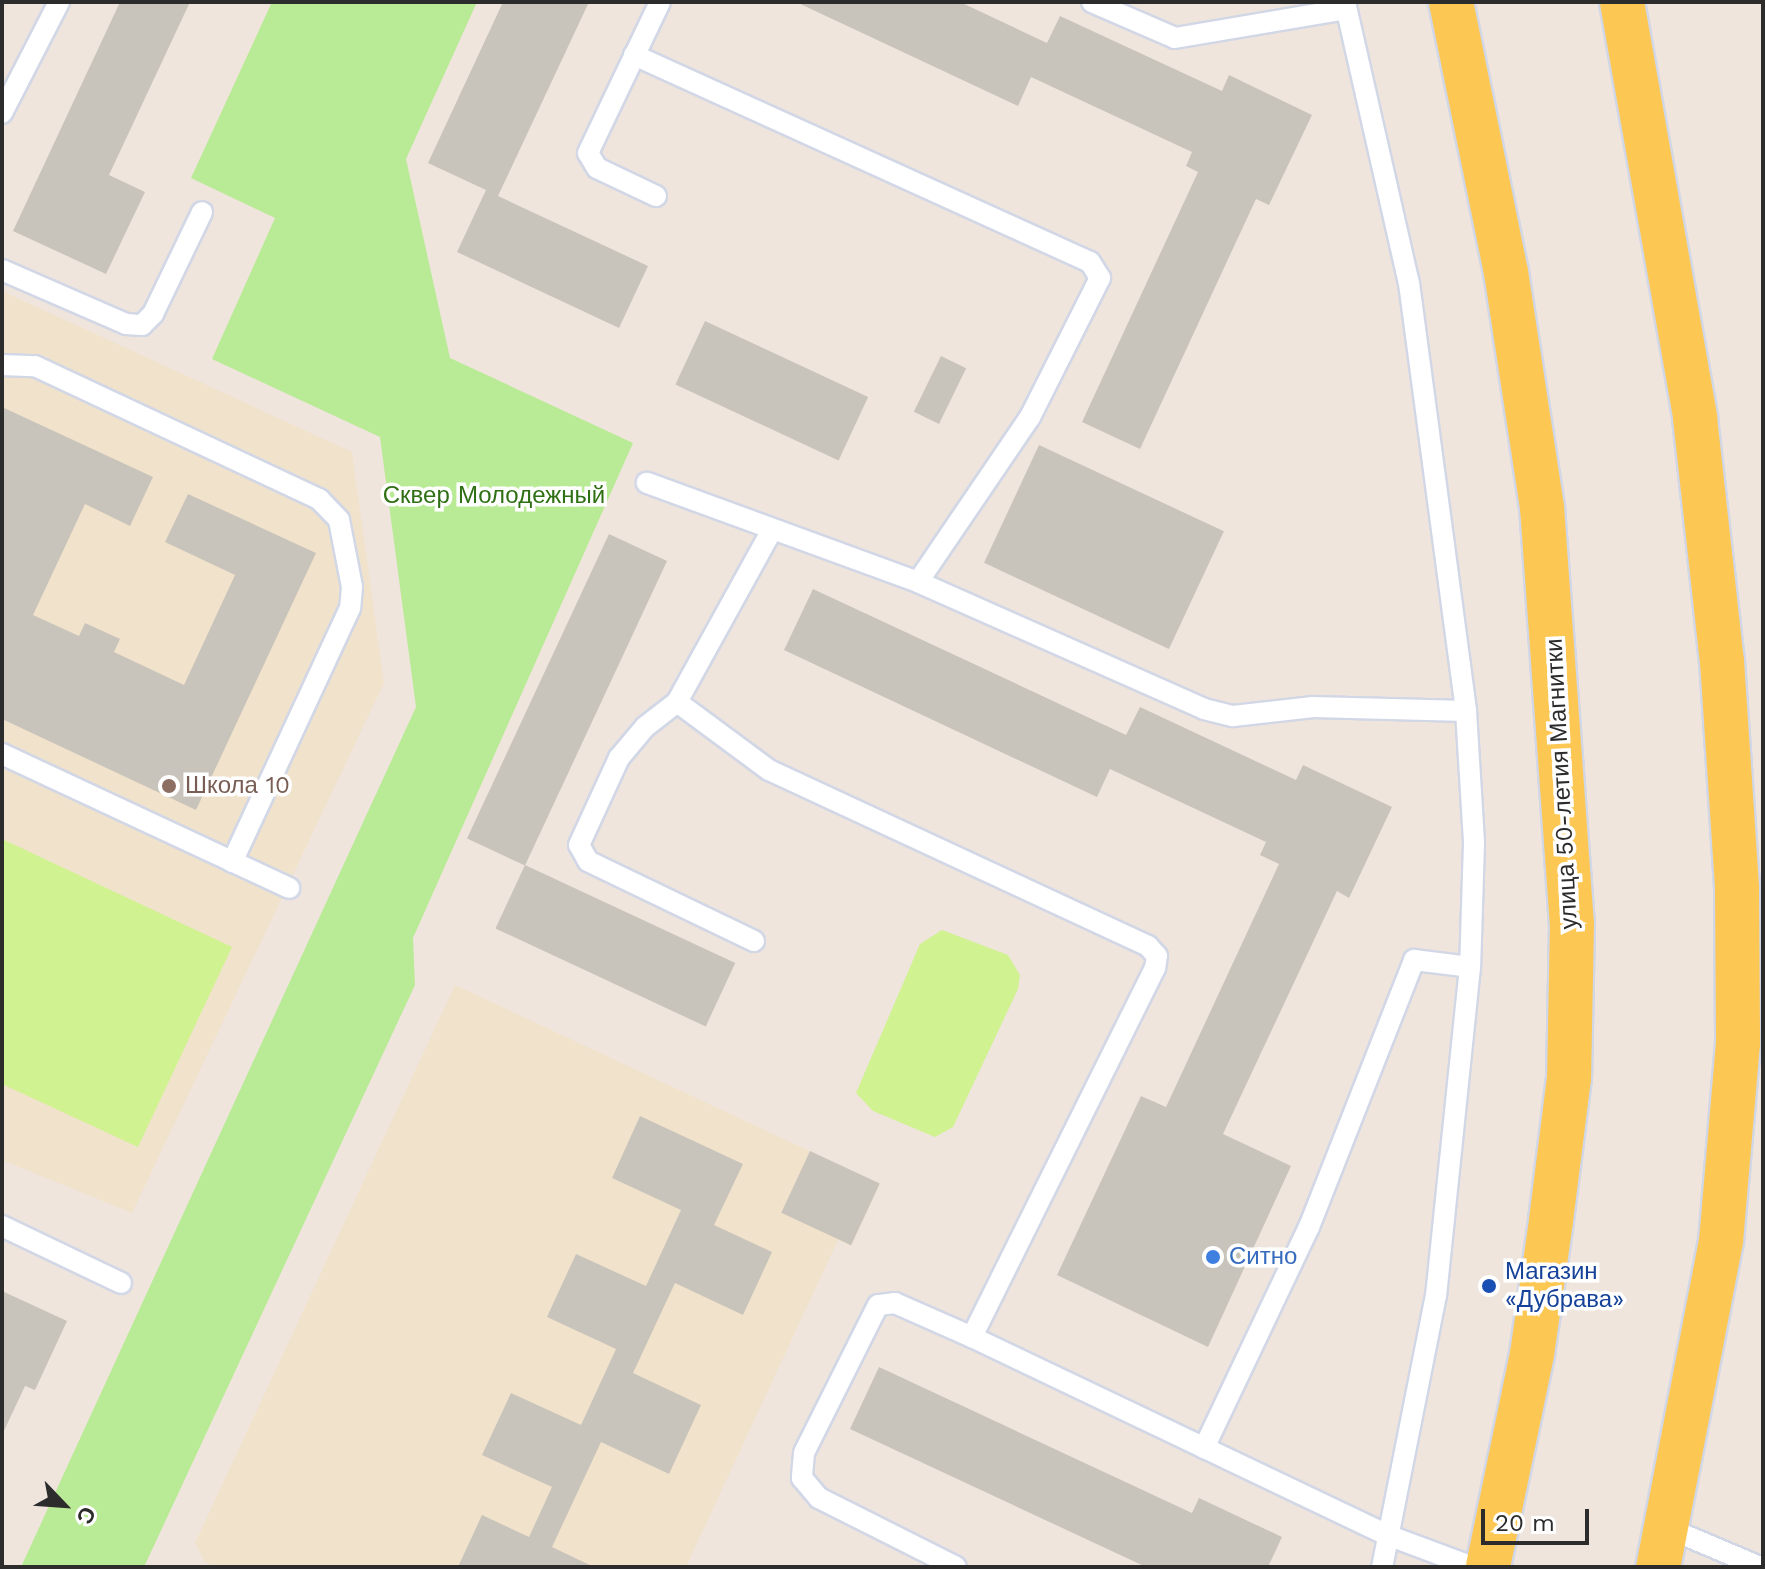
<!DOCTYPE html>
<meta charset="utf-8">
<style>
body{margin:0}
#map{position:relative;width:1765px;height:1569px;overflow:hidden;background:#efe5dd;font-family:"Work Sans",sans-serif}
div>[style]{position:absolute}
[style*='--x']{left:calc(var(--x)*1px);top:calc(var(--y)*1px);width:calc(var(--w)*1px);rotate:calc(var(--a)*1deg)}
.education>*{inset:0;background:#f1e2cb}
.green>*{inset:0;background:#b9ea95}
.pitch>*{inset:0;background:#d0f290}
.building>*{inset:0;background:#c9c4bb;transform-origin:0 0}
.roads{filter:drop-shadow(2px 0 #d2d7e6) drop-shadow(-2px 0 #d2d7e6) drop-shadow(0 2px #d2d7e6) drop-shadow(0 -2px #d2d7e6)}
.lane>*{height:20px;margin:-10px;padding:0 10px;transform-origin:10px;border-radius:10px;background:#fff}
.primary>*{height:44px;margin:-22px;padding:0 22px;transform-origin:22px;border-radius:22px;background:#fdc754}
.dots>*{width:22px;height:22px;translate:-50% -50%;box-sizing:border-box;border:4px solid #fff;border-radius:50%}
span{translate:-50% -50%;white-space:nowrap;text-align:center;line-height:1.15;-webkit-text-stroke:7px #fff;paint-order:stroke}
.park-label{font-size:24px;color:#2f7014}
.street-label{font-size:24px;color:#2c2c2c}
.education-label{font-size:24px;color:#785e54}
.left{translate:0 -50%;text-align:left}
.shop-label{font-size:24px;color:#366cbe}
.transit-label{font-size:24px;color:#164399}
.frame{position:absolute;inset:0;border:4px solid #2c2c2c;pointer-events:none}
.north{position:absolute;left:24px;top:1465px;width:80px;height:80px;-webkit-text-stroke:6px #fff;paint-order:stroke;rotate:115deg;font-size:22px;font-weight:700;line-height:32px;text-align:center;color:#2c2c2c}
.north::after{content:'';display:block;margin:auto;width:28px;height:36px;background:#2c2c2c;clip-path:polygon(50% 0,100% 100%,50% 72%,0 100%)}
.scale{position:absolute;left:1481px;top:1509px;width:108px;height:36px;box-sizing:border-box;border:4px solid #2c2c2c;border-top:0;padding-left:10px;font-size:24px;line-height:28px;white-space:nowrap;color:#2c2c2c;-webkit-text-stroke:6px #fff;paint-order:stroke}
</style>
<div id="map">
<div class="education">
<div style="clip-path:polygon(2px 291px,352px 452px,384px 683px,132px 1213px,2px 1160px)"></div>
<div style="clip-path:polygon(455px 985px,880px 1184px,851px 1246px,838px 1240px,686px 1567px,216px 1567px,205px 1562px,195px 1543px)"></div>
</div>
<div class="green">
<div style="clip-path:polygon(272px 2px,477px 2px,406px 159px,450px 358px,633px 443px,413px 938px,415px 985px,144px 1567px,21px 1567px,416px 707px,380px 437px,212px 359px,275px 218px,191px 178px)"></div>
</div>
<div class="pitch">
<div style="clip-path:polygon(2px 839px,232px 947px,138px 1147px,2px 1084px)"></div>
<div style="clip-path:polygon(942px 930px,1008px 955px,1020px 975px,1018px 989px,953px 1127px,935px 1137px,873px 1111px,856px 1093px,920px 944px)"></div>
</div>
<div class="building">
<div style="clip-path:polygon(120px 2px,190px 2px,109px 175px,145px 192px,106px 274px,13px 231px)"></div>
<div style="clip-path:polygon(503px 2px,589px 2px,498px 196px,648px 266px,619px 328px,457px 252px,486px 190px,428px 163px)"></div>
<div style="clip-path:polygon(796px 2px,960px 2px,1047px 43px,1060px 16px,1222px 91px,1229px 75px,1312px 115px,1269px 205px,1256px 199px,1140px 449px,1082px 422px,1198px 172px,1186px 166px,1192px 152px,1031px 77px,1018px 106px)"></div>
<div style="left:705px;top:321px;width:180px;height:70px;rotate:25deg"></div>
<div style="left:941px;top:356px;width:28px;height:62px;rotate:26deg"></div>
<div style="clip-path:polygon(2px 407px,153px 477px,130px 526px,85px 504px,33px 615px,79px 636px,85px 623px,120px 639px,114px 652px,184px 685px,235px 575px,165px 542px,188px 494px,316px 553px,196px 810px,2px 719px)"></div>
<div style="left:1039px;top:445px;width:204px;height:130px;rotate:25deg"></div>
<div style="left:609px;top:534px;width:64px;height:336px;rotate:25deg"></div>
<div style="clip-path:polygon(813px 589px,1126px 735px,1140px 707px,1296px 780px,1303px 765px,1392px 807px,1349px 898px,1337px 891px,1223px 1134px,1291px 1166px,1208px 1347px,1057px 1275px,1141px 1096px,1166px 1107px,1279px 864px,1260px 855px,1266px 842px,1110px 769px,1097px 797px,784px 650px)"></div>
<div style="left:525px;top:865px;width:232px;height:70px;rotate:25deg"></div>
<div style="clip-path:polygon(640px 1116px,743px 1164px,714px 1225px,772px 1252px,743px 1315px,675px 1283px,633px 1373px,701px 1405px,669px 1474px,601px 1442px,552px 1547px,594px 1567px,458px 1567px,482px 1515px,529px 1537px,552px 1487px,482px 1455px,511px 1393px,581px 1425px,616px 1349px,547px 1317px,576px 1254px,646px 1286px,681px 1210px,612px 1178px)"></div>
<div style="left:810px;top:1151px;width:77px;height:68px;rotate:25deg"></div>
<div style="clip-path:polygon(2px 1291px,67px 1321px,35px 1390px,25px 1386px,2px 1435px)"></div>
<div style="clip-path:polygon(879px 1367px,1192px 1513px,1199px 1498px,1282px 1537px,1268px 1567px,1146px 1567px,850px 1429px)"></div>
</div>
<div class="roads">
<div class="lane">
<div style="--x:1092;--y:2;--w:90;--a:23.4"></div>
<div style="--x:1175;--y:38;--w:173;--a:-9.6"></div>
<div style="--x:1345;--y:2;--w:288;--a:77.2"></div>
<div style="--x:1409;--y:283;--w:432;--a:82.4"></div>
<div style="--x:1466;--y:711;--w:132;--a:86.5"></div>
<div style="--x:1474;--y:843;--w:124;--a:91.8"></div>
<div style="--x:1470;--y:967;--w:330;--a:95.9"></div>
<div style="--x:1436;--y:1295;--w:277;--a:101.2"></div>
<div style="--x:634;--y:55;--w:501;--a:24.42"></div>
<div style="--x:1090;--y:262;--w:19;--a:58"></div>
<div style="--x:1100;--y:278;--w:156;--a:116.7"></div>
<div style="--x:1030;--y:417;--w:199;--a:124.2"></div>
<div style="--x:918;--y:582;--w:289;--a:-159.9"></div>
<div style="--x:2;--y:113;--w:125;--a:-62.8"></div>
<div style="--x:656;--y:196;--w:65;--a:-154.6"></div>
<div style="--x:597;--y:168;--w:17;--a:-121"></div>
<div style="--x:588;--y:153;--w:167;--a:-64.5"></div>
<div style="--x:2;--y:270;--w:135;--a:23.5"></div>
<div style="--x:126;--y:324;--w:16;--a:4"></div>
<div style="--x:142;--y:325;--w:16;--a:-45"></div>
<div style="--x:153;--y:314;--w:113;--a:-64.3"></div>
<div style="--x:2;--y:365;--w:33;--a:2"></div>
<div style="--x:35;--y:366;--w:314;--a:25.1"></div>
<div style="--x:319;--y:499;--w:29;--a:46"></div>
<div style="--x:339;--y:520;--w:68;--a:79"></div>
<div style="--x:352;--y:587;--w:21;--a:95"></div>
<div style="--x:350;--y:608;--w:280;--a:114.9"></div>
<div style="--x:918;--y:582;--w:313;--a:23.9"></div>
<div style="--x:1204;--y:709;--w:30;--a:14"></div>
<div style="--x:1233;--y:716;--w:81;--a:-6.4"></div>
<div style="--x:1313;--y:707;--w:153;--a:1.5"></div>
<div style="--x:677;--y:702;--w:114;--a:36.5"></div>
<div style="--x:769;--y:770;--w:418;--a:24.9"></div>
<div style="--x:1148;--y:946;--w:13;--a:48"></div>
<div style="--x:1157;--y:956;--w:12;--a:99"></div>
<div style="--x:1155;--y:968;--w:412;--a:116.4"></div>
<div style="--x:972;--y:1337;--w:84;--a:-156.2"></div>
<div style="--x:895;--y:1303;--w:17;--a:173"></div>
<div style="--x:878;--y:1305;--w:165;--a:116.6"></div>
<div style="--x:804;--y:1453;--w:25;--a:95"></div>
<div style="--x:802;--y:1478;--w:26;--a:50"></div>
<div style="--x:819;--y:1498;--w:153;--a:26.7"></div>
<div style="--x:2;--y:754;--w:317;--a:25"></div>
<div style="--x:754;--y:941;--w:184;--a:-154.3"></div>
<div style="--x:588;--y:861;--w:18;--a:-119"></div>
<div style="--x:579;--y:845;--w:96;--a:-65.3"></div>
<div style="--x:619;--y:758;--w:40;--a:-50"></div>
<div style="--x:645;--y:727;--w:41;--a:-38"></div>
<div style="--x:677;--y:702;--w:194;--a:-61.1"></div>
<div style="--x:2;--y:1226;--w:132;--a:25.6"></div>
<div style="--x:972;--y:1337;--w:463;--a:25.5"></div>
<div style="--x:1390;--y:1536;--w:89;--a:20.5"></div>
<div style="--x:1204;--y:1448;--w:245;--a:-64.6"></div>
<div style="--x:1309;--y:1227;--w:287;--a:-68.5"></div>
<div style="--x:1414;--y:960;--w:56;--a:7.1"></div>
<div style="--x:1668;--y:1528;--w:100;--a:23"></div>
</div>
<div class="primary">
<div style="--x:1451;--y:2;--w:276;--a:78.5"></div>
<div style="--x:1506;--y:272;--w:238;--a:81.3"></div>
<div style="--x:1542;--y:507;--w:418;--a:85.9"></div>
<div style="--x:1572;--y:924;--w:154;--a:91.1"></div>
<div style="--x:1569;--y:1078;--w:144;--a:97.2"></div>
<div style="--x:1551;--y:1221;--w:134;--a:98.1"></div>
<div style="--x:1532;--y:1354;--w:217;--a:101.7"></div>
<div style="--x:1622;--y:2;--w:422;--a:80"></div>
<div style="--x:1695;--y:418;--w:244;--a:83.7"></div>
<div style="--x:1722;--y:661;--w:228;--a:86.2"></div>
<div style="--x:1737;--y:889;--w:154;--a:89.6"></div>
<div style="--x:1738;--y:1043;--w:199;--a:94.9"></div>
<div style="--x:1721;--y:1241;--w:332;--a:100.9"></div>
</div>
</div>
<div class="dots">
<div style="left:169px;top:786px;background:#8d6e63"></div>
<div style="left:1213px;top:1257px;background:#3f7fe0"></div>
<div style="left:1489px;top:1286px;background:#1a4fb4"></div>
</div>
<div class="park-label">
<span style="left:494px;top:496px">Сквер Молодежный</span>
</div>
<div class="street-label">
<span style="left:1562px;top:784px;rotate:-93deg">улица 50-летия Магнитки</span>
</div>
<div class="education-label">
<span class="left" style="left:185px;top:786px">Школа 10</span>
</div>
<div class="shop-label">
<span class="left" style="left:1229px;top:1257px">Ситно</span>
</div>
<div class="transit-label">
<span class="left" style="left:1505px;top:1286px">Магазин<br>«Дубрава»</span>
</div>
<div class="frame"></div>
<div class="north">С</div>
<div class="scale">20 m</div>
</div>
